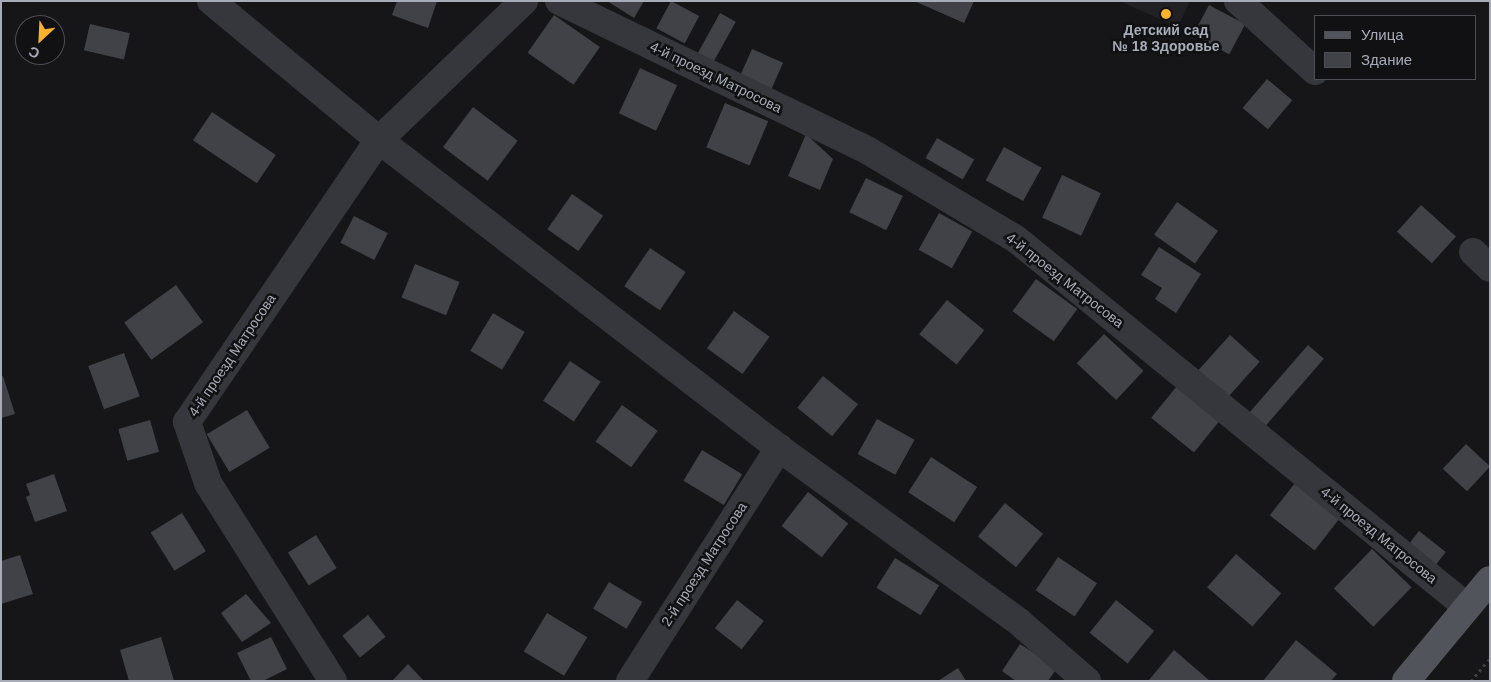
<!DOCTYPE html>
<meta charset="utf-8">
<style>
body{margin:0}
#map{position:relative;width:1491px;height:682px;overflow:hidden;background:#161618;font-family:Arial,sans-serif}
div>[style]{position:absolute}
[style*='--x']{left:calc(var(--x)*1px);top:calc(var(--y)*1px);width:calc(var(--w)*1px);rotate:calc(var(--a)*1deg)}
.built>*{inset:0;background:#212125}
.building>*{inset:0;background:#414248;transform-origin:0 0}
.path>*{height:3px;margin-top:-1.5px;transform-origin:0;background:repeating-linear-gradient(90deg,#3c3e44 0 2.5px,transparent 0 6.5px)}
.minor>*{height:28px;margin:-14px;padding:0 14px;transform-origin:14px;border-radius:14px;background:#36373d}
.major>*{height:28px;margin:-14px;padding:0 14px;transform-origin:14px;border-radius:14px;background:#52545c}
.dots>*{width:14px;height:14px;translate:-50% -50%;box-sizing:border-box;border:2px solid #111113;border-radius:50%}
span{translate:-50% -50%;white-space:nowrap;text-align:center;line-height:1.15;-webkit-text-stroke:5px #111113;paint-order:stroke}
.poi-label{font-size:14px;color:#a7acb8;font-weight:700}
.street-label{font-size:14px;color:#a7acb8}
.frame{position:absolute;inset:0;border:2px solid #a7acb8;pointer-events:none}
.legend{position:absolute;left:1314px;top:15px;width:162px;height:65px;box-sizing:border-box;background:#111113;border:1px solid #4d4f55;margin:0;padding:6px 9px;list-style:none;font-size:15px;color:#a7acb8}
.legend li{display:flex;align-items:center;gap:10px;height:25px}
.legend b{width:25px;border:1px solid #4d4f55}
.north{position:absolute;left:15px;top:15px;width:50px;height:50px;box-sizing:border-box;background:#111113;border:1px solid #4d4f55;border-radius:50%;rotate:205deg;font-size:14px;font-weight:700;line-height:20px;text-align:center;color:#a7acb8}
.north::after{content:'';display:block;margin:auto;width:18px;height:22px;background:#fab32b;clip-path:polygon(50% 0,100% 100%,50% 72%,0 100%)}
</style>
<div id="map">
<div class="built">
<div style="clip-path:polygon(1119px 1px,1190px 1px,1178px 27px)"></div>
</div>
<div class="building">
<div style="clip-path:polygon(397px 1px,437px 1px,428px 28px,392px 15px)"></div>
<div style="clip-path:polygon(607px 1px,644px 1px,634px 18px)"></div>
<div style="left:671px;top:1px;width:32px;height:31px;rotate:28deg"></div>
<div style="clip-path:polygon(914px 1px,974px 1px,964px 23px)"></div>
<div style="left:1209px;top:5px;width:41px;height:34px;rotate:28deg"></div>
<div style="left:720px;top:13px;width:18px;height:48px;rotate:29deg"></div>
<div style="left:554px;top:15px;width:56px;height:46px;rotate:35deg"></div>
<div style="left:90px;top:24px;width:41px;height:27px;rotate:13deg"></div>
<div style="left:752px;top:49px;width:34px;height:31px;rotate:24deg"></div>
<div style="left:640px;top:68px;width:41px;height:50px;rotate:25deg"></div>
<div style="left:1267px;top:79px;width:33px;height:38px;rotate:40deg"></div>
<div style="left:725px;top:103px;width:47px;height:48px;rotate:23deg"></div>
<div style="left:473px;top:107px;width:56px;height:50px;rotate:37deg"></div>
<div style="left:212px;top:112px;width:77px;height:34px;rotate:34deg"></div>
<div style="clip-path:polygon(806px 134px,833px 159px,820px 190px,788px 176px)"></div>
<div style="left:937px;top:138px;width:43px;height:23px;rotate:30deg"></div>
<div style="left:1004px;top:147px;width:43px;height:38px;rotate:29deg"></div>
<div style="left:1062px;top:175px;width:43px;height:47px;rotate:25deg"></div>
<div style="left:866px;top:178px;width:41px;height:38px;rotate:26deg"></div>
<div style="left:572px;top:194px;width:38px;height:43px;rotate:35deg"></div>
<div style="left:1177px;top:202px;width:50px;height:40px;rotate:35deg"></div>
<div style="left:1421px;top:205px;width:47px;height:36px;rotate:42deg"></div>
<div style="left:939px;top:213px;width:38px;height:42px;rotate:29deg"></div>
<div style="left:354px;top:216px;width:38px;height:30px;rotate:27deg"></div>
<div style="clip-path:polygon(1159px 247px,1201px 274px,1176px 313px,1155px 299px,1162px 288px,1141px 275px)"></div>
<div style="left:650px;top:248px;width:43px;height:46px;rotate:34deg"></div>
<div style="left:415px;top:264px;width:48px;height:36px;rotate:22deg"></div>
<div style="left:1036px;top:279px;width:51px;height:40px;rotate:36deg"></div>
<div style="left:176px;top:285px;width:46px;height:64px;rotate:54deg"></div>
<div style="left:947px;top:300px;width:48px;height:44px;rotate:39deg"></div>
<div style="left:734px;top:311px;width:44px;height:46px;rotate:36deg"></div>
<div style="left:493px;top:313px;width:37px;height:44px;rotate:31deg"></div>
<div style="left:1104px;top:334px;width:54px;height:40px;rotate:43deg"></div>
<div style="left:1230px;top:335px;width:40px;height:50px;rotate:42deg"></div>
<div style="left:1308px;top:345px;width:21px;height:89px;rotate:41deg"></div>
<div style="left:124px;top:353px;width:46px;height:38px;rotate:70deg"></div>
<div style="left:570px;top:361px;width:37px;height:48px;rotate:34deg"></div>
<div style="clip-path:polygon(3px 376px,15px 414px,1px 418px,1px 377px)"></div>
<div style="left:823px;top:376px;width:45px;height:41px;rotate:39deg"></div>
<div style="left:1177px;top:386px;width:55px;height:41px;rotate:39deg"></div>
<div style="left:622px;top:405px;width:44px;height:45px;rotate:36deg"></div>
<div style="left:247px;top:410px;width:44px;height:47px;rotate:59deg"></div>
<div style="left:877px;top:419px;width:43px;height:40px;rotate:29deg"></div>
<div style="left:150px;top:420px;width:33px;height:33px;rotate:74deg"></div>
<div style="left:1466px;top:444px;width:33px;height:34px;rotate:43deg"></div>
<div style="left:702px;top:450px;width:47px;height:36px;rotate:31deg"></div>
<div style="left:931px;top:457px;width:55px;height:42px;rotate:33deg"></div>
<div style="clip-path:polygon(54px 474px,67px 511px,35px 522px,26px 497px,30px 495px,26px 484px)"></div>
<div style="left:1295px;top:483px;width:57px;height:41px;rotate:38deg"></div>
<div style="left:808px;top:492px;width:51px;height:43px;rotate:38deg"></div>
<div style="left:1005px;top:503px;width:49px;height:43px;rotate:39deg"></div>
<div style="left:182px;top:513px;width:45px;height:37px;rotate:58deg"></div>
<div style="left:1419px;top:531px;width:34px;height:19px;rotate:38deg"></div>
<div style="left:316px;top:535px;width:39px;height:33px;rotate:58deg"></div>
<div style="left:1372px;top:549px;width:55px;height:55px;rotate:44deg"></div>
<div style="left:1236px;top:554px;width:60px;height:44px;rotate:41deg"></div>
<div style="clip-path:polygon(20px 555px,33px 594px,1px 604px,1px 561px)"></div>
<div style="left:1058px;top:557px;width:47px;height:40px;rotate:34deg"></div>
<div style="left:895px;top:558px;width:52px;height:35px;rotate:32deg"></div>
<div style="left:609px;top:582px;width:39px;height:31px;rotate:31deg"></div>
<div style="clip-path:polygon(246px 594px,271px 623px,242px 642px,221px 613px)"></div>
<div style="left:737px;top:600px;width:34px;height:36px;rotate:38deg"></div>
<div style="left:1116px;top:600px;width:49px;height:42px;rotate:39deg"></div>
<div style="left:547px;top:613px;width:47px;height:45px;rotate:31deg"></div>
<div style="left:368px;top:615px;width:28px;height:33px;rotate:51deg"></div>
<div style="clip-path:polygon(161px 637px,174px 681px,129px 681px,120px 650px)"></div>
<div style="clip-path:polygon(271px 637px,287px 669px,263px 681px,251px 681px,237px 653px)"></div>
<div style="clip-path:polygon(1296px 640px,1337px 674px,1331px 681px,1263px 681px)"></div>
<div style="clip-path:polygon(1020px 644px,1057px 668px,1048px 681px,1016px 681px,1002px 671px)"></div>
<div style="clip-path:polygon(1174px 650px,1210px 681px,1148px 681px)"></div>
<div style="clip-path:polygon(408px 664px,424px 681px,392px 681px)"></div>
<div style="clip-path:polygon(958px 668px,966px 681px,938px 681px)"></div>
</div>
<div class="path">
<div style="--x:1471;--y:681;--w:30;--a:-50"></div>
</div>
<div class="minor">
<div style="--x:211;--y:1;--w:218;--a:39.6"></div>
<div style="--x:379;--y:140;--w:505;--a:37.6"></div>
<div style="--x:779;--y:448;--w:296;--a:35.9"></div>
<div style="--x:1019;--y:622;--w:90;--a:40.9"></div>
<div style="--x:559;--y:1;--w:342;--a:25.8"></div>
<div style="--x:867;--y:150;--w:174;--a:30.9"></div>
<div style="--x:1016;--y:239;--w:582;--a:39.21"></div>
<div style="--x:1238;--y:1;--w:104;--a:42.3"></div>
<div style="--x:1473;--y:252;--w:23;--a:43"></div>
<div style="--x:333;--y:681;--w:234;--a:-122.3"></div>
<div style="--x:208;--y:483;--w:65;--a:-109"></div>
<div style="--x:187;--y:422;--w:341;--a:-55.8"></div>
<div style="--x:379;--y:140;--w:201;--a:-43.8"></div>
<div style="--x:630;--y:681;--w:277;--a:-57.4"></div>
</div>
<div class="major">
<div style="--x:1406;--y:681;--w:131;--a:-50.3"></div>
</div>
<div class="dots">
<div style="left:1166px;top:14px;background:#fab32b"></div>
</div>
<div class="poi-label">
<span style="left:1166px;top:38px">Детский сад<br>№ 18 Здоровье</span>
</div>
<div class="street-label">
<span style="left:716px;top:77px;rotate:26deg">4-й проезд Матросова</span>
<span style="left:1065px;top:280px;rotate:38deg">4-й проезд Матросова</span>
<span style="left:232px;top:355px;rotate:-56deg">4-й проезд Матросова</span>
<span style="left:1379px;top:535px;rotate:39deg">4-й проезд Матросова</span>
<span style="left:704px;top:564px;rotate:-57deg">2-й проезд Матросова</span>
</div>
<div class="frame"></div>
<ul class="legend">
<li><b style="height:6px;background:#52545c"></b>Улица</li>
<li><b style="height:14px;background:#414248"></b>Здание</li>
</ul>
<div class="north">С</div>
</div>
